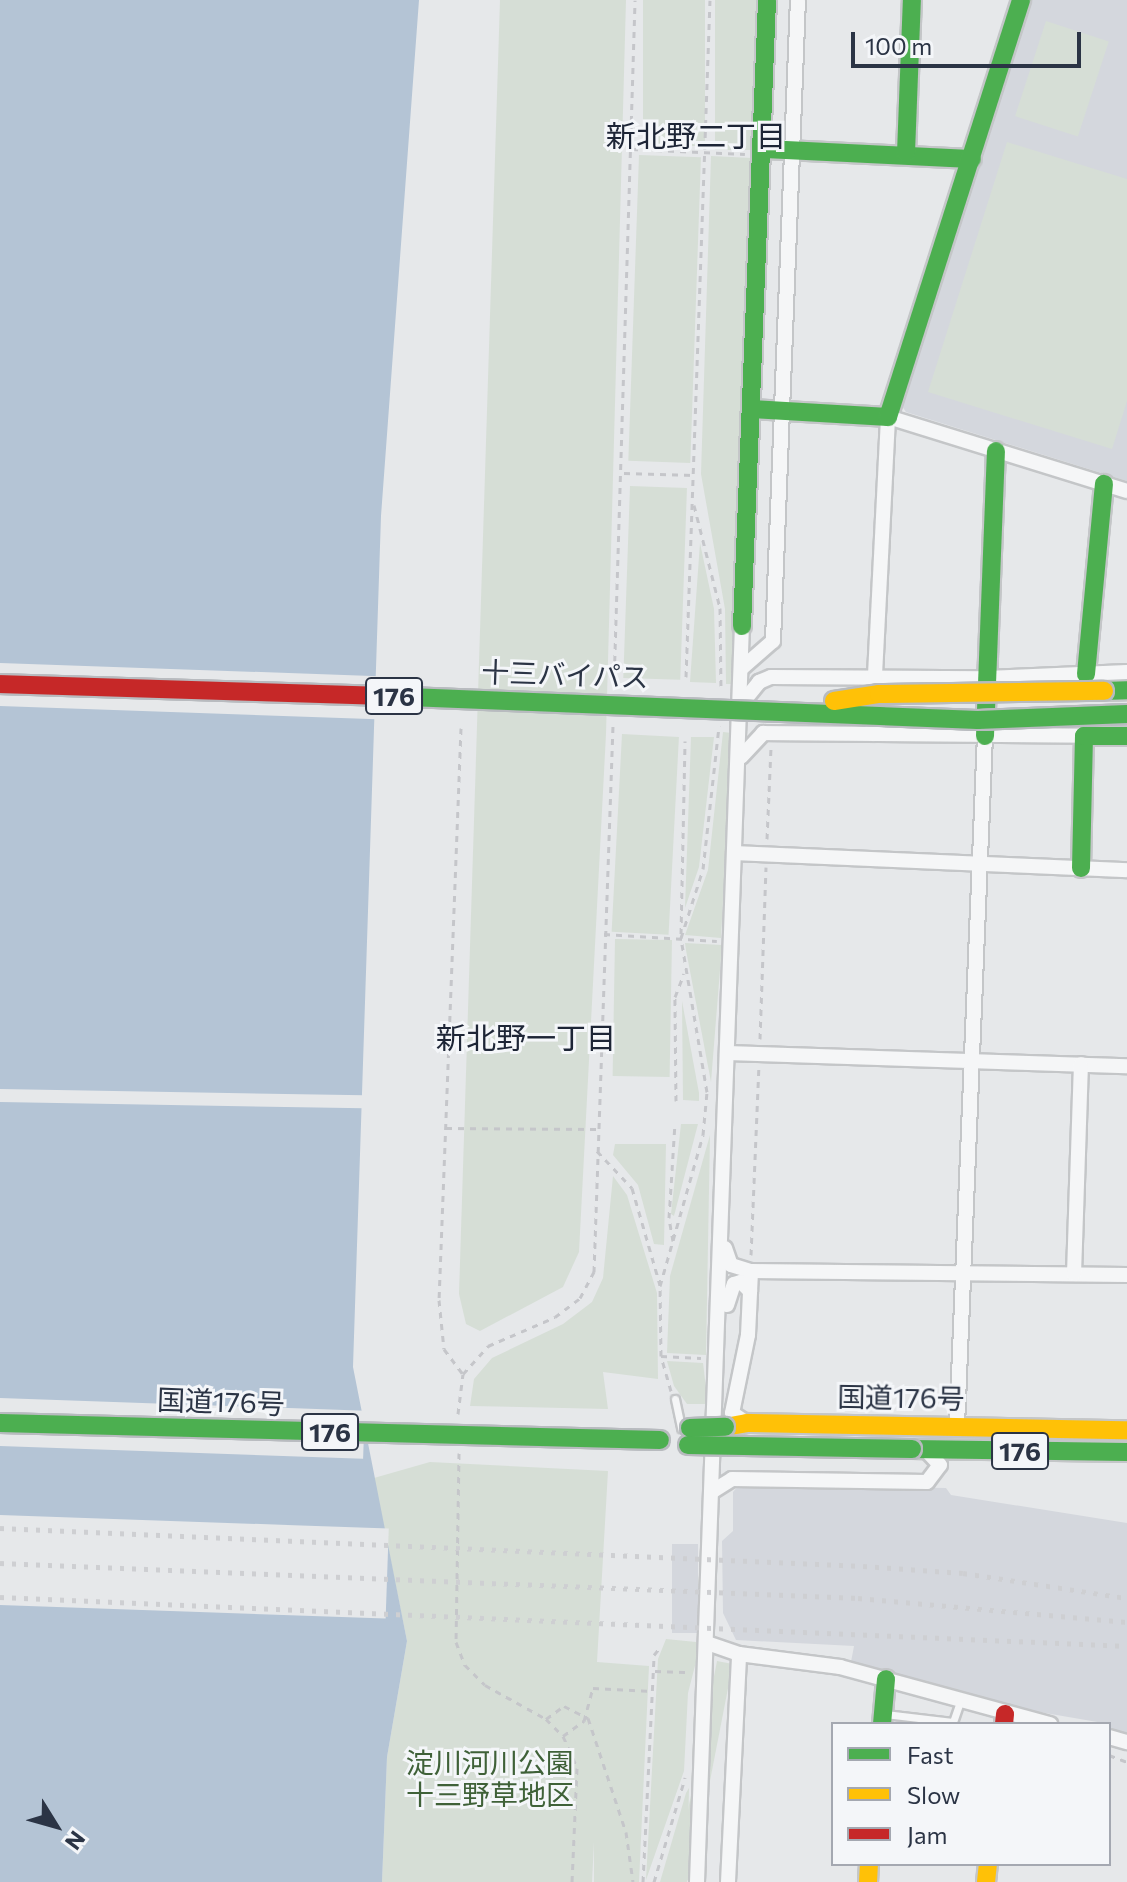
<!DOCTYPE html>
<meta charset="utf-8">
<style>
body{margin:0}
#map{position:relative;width:1127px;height:1882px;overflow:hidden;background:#e6e8ea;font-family:Commissioner,"Noto Sans JP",sans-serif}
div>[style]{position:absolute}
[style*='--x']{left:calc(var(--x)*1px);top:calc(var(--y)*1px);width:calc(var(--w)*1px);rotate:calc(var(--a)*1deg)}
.built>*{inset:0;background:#d4d7dd;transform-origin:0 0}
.green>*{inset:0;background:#d6ded6;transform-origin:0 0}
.water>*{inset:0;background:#b4c4d5}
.pier>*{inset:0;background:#e6e8ea;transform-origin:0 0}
.path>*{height:3px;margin-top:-1.5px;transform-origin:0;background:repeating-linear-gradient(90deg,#c5c6ca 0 6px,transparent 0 12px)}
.roads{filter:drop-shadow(2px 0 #c4c6c8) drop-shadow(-2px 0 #c4c6c8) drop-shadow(0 2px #c4c6c8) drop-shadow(0 -2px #c4c6c8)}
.lane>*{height:7px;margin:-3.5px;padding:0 3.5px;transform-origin:3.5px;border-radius:3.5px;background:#f5f6f7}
.street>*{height:14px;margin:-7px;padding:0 7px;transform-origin:7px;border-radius:7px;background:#f5f6f7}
.fast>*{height:18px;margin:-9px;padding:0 9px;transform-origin:9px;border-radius:9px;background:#4caf50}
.slow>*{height:18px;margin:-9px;padding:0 9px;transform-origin:9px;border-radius:9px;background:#ffc107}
.jam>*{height:18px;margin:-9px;padding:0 9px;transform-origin:9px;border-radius:9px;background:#c62828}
.rail>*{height:5px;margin-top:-2.5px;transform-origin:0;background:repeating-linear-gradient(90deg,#cecfd2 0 4px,transparent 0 12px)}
.bridges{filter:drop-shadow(2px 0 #b8bbbf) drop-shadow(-2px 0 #b8bbbf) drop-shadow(0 2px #b8bbbf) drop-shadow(0 -2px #b8bbbf)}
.fast-bridge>*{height:18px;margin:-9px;padding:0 9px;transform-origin:9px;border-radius:9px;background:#4caf50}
.slow-bridge>*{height:18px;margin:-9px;padding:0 9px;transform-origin:9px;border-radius:9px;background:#ffc107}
.jam-bridge>*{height:18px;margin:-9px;padding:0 9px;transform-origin:9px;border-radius:9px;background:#c62828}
span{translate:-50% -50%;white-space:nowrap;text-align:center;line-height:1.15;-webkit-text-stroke:6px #f4f6f9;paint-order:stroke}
.shield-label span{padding:2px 6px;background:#f4f6f9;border:2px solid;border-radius:6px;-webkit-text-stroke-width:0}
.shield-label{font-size:26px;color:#2b3445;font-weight:700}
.street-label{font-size:28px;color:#2b3445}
.park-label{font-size:28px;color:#3f6138}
.neighbourhood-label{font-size:30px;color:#1d2536}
.legend{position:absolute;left:831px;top:1722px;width:280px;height:144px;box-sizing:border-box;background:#f4f6f9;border:2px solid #a4a8b1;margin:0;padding:10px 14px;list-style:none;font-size:24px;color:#2b3445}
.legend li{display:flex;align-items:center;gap:16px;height:40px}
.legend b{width:40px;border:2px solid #a4a8b1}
.north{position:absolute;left:16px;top:1786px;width:80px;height:80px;-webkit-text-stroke:6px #f4f6f9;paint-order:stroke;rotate:127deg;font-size:22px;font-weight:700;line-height:32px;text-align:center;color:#2b3445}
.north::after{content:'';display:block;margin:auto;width:28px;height:36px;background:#2b3445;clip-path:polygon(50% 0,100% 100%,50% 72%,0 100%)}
.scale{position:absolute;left:851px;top:32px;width:230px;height:36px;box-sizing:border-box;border:4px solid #2b3445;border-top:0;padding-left:10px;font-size:24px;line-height:28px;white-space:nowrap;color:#2b3445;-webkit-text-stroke:6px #f4f6f9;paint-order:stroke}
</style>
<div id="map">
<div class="built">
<div style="clip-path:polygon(1032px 0,1127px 0,1127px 481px,906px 412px,900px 403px)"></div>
<div style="clip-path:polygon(739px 1485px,946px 1488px,951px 1495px,1127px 1523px,1127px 1734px,1109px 1729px,1109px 1724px,987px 1703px,851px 1662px,854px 1646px,736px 1640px,723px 1613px,722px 1541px,733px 1531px,733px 1492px)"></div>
<div style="left:672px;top:1544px;width:26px;height:89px"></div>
</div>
<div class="green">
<div style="clip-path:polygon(500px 0,626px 0,606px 734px,579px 1252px,563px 1287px,480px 1331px,466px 1324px,459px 1294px)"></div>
<div style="left:643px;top:0;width:62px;height:146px"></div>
<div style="left:715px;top:0;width:41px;height:150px"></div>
<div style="left:1046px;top:21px;width:66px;height:100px;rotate:18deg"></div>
<div style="clip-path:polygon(1007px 142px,1127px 179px,1127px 401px,1112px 449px,928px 392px)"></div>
<div style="left:639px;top:155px;width:62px;height:306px;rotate:2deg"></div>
<div style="clip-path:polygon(711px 156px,752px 158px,733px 684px,726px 684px,725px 609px,701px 474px)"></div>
<div style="left:630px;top:486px;width:57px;height:192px;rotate:2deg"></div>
<div style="clip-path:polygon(700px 543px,714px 609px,716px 683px,690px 682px)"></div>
<div style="clip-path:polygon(723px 732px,732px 733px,721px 938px,685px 935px,708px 870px)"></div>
<div style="left:622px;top:734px;width:57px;height:198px;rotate:3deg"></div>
<div style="clip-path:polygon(691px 737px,714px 737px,699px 867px,685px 908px)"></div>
<div style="left:615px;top:939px;width:57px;height:137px;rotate:1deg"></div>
<div style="clip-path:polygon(685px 943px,722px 945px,711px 1082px,686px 950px)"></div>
<div style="clip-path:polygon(682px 1001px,699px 1093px,699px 1101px,683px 1100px)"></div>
<div style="clip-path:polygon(681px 1124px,698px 1124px,674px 1216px,671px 1214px)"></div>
<div style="clip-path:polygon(710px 1135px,706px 1355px,667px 1353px,670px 1276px)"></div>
<div style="clip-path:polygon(615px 1144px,666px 1144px,664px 1245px,654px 1244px,638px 1185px,613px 1155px)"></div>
<div style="clip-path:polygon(613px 1176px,627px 1195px,657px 1293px,658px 1379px,603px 1372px,608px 1409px,470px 1406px,474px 1379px,492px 1358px,563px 1324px,592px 1302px,603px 1278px)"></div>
<div style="clip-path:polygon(667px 1361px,703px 1363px,708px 1404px,687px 1404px,674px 1386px)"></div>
<div style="clip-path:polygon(430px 1462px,608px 1471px,597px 1662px,649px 1666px,639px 1882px,594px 1882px,594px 1842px,592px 1882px,382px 1882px,387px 1757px,407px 1641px,374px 1478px)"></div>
<div style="clip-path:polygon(666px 1639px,696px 1642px,698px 1654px,688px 1693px,684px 1771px,646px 1880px,658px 1659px)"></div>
<div style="left:717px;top:1661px;width:16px;height:221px;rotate:11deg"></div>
<div style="clip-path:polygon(689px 1788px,687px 1882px,660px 1882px,686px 1793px)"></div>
</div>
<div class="water">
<div style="clip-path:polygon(0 0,419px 0,381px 516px,353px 1367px,407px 1641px,387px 1757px,382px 1882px,0 1882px)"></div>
</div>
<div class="pier">
<div style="left:0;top:663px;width:379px;height:43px;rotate:2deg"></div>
<div style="left:0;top:1089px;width:364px;height:13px;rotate:1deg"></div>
<div style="left:0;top:1398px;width:365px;height:48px;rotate:2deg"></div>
<div style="left:0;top:1515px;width:389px;height:90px;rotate:2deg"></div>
</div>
<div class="path">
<div style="--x:632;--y:149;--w:113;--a:2.5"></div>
<div style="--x:624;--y:473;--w:70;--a:1.6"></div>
<div style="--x:694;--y:505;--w:106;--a:75.8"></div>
<div style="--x:720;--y:608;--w:78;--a:89.3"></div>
<div style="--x:686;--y:677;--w:677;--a:-87.97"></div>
<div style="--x:614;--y:685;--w:685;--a:-88.24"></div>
<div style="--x:461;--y:728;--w:572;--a:92.2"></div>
<div style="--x:439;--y:1300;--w:49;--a:84.2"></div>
<div style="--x:444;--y:1349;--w:31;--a:53"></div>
<div style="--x:767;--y:839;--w:92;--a:-87.5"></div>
<div style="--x:604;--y:934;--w:113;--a:3.5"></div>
<div style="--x:681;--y:934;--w:193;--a:-88.8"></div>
<div style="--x:760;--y:1039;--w:172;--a:-88"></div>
<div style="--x:676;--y:1101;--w:104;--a:-90.6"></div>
<div style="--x:675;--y:997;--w:25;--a:-69"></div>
<div style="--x:446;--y:1128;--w:152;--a:0.4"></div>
<div style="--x:597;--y:1151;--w:51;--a:46.6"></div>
<div style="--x:632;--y:1188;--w:101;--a:73.9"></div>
<div style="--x:673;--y:1241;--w:23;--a:-100"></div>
<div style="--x:669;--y:1218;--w:95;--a:-86.4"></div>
<div style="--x:751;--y:1255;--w:188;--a:-87.6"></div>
<div style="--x:661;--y:1356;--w:40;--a:2.9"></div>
<div style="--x:671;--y:1391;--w:36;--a:-106"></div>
<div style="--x:661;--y:1356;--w:70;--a:-90.8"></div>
<div style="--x:660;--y:1286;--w:157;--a:-74.1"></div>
<div style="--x:703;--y:1135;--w:43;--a:-84.7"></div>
<div style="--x:707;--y:1092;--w:156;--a:-99.6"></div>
<div style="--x:681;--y:938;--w:72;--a:-72.3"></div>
<div style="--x:703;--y:869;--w:144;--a:-83.6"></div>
<div style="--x:458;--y:1414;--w:40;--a:-82.9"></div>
<div style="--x:463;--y:1374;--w:38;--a:-48"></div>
<div style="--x:488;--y:1346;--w:73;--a:-23.4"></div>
<div style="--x:555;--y:1317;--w:31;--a:-37"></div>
<div style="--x:580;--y:1298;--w:30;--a:-62"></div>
<div style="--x:594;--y:1272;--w:548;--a:-88.01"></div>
<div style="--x:459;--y:1453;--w:189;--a:90.9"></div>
<div style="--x:456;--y:1642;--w:25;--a:69"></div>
<div style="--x:465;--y:1665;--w:28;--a:45"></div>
<div style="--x:485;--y:1685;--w:70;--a:29.1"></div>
<div style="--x:546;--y:1719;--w:24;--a:45"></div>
<div style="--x:563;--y:1736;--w:35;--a:66"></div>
<div style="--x:577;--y:1768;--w:114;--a:92.5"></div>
<div style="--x:655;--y:1671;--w:36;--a:2"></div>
<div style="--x:546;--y:1719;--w:22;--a:-36"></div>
<div style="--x:564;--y:1706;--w:27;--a:27"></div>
<div style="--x:588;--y:1718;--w:120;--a:71.6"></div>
<div style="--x:626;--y:1832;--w:50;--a:82"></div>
<div style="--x:563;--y:1736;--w:26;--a:-36"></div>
<div style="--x:584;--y:1721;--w:34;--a:-75"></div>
<div style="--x:593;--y:1688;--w:59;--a:2.9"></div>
<div style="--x:1109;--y:1755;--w:19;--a:21"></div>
<div style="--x:643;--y:1882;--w:227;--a:-87.2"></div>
<div style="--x:654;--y:1655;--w:11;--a:-52"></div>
<div style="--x:654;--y:1882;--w:109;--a:-73.4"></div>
</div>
<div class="roads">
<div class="lane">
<div style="--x:675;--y:1399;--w:30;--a:78"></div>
<div style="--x:885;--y:1714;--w:68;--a:6.7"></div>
<div style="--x:953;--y:1722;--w:21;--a:-71"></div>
</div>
<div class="street">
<div style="--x:742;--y:668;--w:41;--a:-41.1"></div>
<div style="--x:773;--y:641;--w:641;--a:-87.77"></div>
<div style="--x:743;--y:702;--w:26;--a:-51"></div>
<div style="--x:759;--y:682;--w:13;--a:-23"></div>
<div style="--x:771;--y:677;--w:216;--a:0.3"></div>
<div style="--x:987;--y:678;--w:140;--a:-2.5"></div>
<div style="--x:872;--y:734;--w:317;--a:-87.1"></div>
<div style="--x:888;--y:417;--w:250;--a:17.2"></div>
<div style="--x:741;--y:757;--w:33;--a:-47"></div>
<div style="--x:763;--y:733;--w:321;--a:0.5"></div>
<div style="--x:735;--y:853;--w:392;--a:2.5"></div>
<div style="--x:727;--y:1053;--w:400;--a:1.9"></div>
<div style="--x:725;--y:1248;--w:18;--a:71"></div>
<div style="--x:731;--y:1265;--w:21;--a:17"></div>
<div style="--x:751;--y:1271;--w:376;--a:0.6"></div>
<div style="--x:1074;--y:1274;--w:210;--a:-88.1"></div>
<div style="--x:727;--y:1305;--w:22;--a:-72"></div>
<div style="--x:734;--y:1284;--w:7;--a:-16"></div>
<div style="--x:741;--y:1282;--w:13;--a:45"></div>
<div style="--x:747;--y:1423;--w:18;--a:-146"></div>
<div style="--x:732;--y:1413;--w:80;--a:-78.4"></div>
<div style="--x:748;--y:1335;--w:64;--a:-87.3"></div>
<div style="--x:957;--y:1426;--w:691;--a:-87.68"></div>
<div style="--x:713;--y:1491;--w:22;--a:-32"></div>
<div style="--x:732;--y:1479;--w:195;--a:0.9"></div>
<div style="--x:927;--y:1482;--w:21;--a:-53"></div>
<div style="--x:940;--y:1465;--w:21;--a:-133"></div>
<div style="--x:710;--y:1644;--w:31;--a:19"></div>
<div style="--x:739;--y:1654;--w:102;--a:7.3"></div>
<div style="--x:840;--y:1667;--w:218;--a:15.2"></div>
<div style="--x:1109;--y:1737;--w:19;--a:16"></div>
<div style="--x:697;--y:1882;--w:1257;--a:-87.95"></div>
<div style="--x:728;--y:1882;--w:228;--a:-87.2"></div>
</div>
<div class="fast">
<div style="--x:764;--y:149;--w:208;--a:2.8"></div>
<div style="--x:906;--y:153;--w:153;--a:-87.8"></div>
<div style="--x:752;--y:409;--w:136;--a:3.4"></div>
<div style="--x:888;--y:417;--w:438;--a:-72.3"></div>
<div style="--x:742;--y:626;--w:626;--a:-87.71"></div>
<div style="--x:1086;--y:674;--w:191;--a:-84.6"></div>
<div style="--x:1104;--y:691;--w:23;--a:-2"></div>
<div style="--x:985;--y:736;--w:285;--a:-87.8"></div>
<div style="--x:1081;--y:868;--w:132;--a:-88.7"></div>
<div style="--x:1084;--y:736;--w:43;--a:0"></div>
<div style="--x:912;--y:1449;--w:215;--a:0.8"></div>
<div style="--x:882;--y:1724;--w:45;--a:-84.9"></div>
</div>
<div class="slow">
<div style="--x:725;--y:1427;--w:22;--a:-10"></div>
<div style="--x:747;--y:1423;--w:380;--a:1.1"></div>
<div style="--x:868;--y:1882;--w:18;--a:-87"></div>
<div style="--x:986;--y:1882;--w:18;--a:-84"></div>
</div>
<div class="jam">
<div style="--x:1004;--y:1724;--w:10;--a:-84"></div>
</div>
</div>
<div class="rail">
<div style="--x:0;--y:1528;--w:864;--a:2.52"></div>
<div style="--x:863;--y:1566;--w:100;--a:4"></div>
<div style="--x:963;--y:1573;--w:166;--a:8.7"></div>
<div style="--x:0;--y:1563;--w:859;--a:2.34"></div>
<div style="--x:858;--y:1598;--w:270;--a:5.1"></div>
<div style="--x:0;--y:1597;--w:1128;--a:2.49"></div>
</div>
<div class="bridges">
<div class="fast-bridge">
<div style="--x:384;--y:696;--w:594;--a:2.31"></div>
<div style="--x:978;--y:720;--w:149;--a:-2.3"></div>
<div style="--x:0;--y:1423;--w:660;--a:1.48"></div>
<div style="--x:690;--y:1428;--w:35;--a:-2"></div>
<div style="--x:688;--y:1445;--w:224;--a:1"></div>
</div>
<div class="slow-bridge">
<div style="--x:834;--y:701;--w:46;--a:-8.8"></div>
<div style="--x:879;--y:694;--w:225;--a:-0.8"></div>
</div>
<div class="jam-bridge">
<div style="--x:0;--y:684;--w:384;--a:1.8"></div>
</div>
</div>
<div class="shield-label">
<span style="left:394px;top:696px">176</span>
<span style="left:330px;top:1432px">176</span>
<span style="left:1020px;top:1451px">176</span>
</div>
<div class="street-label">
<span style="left:565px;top:674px;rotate:2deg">十三バイパス</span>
<span style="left:901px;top:1397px;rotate:1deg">国道176号</span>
<span style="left:221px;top:1401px;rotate:2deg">国道176号</span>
</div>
<div class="park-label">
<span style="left:490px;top:1778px">淀川河川公園<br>十三野草地区</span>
</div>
<div class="neighbourhood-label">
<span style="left:696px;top:135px">新北野二丁目</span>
<span style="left:526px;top:1037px">新北野一丁目</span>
</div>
<ul class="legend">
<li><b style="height:10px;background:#4caf50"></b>Fast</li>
<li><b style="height:10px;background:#ffc107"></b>Slow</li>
<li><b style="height:10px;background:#c62828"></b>Jam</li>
</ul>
<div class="north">N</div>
<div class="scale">100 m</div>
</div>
